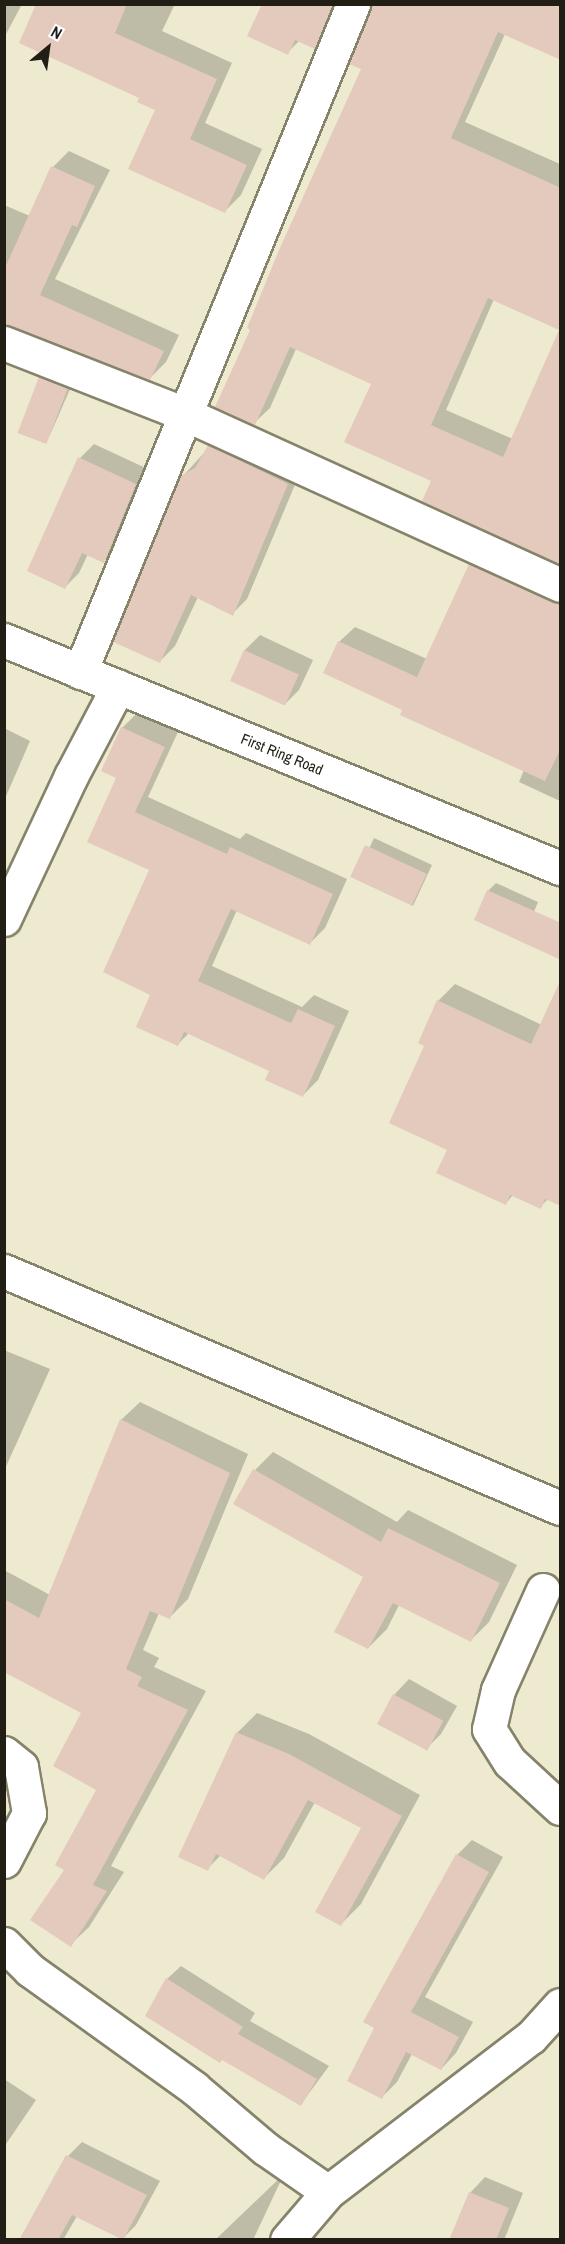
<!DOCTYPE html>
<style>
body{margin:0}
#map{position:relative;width:565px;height:2244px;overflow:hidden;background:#eeead0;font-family:"Archivo Narrow",sans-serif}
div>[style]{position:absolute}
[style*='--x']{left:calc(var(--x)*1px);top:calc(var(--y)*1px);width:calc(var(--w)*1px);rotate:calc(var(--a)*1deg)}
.shadow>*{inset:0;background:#0003;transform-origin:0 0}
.building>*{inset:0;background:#e4cabc;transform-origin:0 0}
.roads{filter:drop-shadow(2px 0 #86836b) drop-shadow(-2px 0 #86836b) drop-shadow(0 2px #86836b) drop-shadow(0 -2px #86836b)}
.minor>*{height:33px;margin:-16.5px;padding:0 16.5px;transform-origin:16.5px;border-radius:16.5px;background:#fff}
span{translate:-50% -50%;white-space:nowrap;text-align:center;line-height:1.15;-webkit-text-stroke:4.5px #fff;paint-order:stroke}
.street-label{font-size:15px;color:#201e15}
.frame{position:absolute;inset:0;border:6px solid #201e15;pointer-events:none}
.north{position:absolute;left:18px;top:18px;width:60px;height:60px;-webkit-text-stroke:4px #fff;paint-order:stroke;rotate:29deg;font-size:16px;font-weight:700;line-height:24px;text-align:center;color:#201e15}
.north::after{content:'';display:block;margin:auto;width:21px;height:27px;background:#201e15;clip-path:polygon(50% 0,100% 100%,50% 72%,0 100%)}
</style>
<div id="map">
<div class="shadow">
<div style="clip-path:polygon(4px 4px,22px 4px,4px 38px)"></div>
<div style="clip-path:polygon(38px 4px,175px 4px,162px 31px,232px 63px,205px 123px,262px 149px,241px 195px,225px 211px,157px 109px)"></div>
<div style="clip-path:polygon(263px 4px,341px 4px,330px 31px,314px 47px,300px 40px,287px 53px)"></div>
<div style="clip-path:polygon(evenodd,560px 4px,505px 34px,465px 122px,560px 164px,560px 563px,433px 480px,373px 383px,296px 349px,270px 408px,254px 423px,252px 329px,363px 69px,560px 4px,494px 299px,560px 329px,513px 439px,446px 410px,494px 299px)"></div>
<div style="clip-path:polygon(69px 151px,110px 170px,55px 279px,179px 335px,166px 362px,150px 378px,4px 325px,4px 205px,30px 216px,53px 167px)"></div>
<div style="clip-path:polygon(48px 370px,74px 380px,50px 435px,42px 443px,40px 378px)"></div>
<div style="clip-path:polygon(224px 431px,302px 468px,247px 599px,232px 614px,198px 597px,175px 646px,160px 661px,182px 477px)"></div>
<div style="clip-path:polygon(94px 444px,150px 470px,118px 547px,104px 561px,88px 554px,79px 573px,65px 587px,80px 458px)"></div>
<div style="clip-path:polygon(486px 549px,560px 584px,560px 801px,519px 782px,524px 770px,404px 710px,339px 642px,355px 627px,427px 659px,470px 565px)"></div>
<div style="clip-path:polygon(260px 635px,313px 660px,299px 690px,284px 705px,231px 680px,245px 650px)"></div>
<div style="clip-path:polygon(137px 713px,178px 732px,148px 797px,240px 839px,246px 833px,347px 879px,325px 928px,310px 943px,237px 910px,212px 966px,302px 1007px,314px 995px,349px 1011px,318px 1080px,303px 1095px,271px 1070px,189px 1033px,178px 1044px,152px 994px,151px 869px,118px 777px,122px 728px)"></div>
<div style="clip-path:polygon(4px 728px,30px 741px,4px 801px)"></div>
<div style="left:374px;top:838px;width:64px;height:45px;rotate:25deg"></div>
<div style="clip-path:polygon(496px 883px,538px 902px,526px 931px,476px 920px,488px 891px)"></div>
<div style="clip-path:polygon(455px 984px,542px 1025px,548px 1199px,540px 1207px,513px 1195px,506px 1203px,449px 1149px,426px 1045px,438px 1001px)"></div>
<div style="clip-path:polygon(4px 1350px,50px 1369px,4px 1471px)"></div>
<div style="clip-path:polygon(140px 1402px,248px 1454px,188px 1599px,170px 1617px,159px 1613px,143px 1650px,159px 1658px,154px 1667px,206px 1691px,111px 1866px,124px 1872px,89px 1927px,70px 1945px,66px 1870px,98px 1789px,83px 1713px,4px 1670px,4px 1570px,50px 1595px,121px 1420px)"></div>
<div style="clip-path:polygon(273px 1452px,397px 1522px,408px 1510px,517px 1565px,489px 1622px,471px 1640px,399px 1605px,387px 1629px,368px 1648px,365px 1577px,255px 1470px)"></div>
<div style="clip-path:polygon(409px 1679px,457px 1706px,441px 1734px,426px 1749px,378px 1723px,394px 1695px)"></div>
<div style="clip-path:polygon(257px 1713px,309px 1734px,420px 1795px,361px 1904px,341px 1924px,363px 1828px,315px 1802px,284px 1858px,264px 1878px,221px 1855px,207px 1869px,237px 1733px)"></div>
<div style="clip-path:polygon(472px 1840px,503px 1857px,425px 1997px,473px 2022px,456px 2053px,441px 2069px,412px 2054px,397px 2082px,382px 2097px,457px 1855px)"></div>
<div style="clip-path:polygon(181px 1966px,255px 2013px,250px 2021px,329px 2066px,301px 2104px,167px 1979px)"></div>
<div style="clip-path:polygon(4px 2079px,36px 2100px,4px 2147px)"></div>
<div style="clip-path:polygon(82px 2142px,160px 2181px,136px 2225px,122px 2239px,77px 2216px,63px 2240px,21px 2240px,68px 2156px)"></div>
<div style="clip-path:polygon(284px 2174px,253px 2240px,215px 2240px)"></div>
<div style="clip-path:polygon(485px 2177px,523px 2193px,504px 2240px,450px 2240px,470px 2193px)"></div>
</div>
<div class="building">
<div style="clip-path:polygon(36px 4px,127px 4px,115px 33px,217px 79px,190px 139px,247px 165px,225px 213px,128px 169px,155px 110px,137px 102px,139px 98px,19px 43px)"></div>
<div style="clip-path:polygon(262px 4px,333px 4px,315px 49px,295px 40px,288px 55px,247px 36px)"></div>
<div style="clip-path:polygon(evenodd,371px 4px,561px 4px,561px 60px,498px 32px,451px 138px,561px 188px,561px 565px,422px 501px,431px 481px,344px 442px,371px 384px,290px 347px,255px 425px,215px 407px,250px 330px,247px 328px,279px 250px,361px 69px,349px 64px,371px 4px,488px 298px,559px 330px,503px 457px,431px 425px,488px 298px)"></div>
<div style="clip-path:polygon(51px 166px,95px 186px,77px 227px,72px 225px,40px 295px,164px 351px,150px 380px,4px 325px,4px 270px)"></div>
<div style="left:39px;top:377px;width:31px;height:60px;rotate:21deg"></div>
<div style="clip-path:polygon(208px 445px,288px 484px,233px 616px,191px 595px,160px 663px,113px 642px,180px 476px,195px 468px)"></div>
<div style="clip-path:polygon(78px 457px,136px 484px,104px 563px,82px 553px,65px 589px,27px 571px)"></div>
<div style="clip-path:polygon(469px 564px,561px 604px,561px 748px,545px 781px,400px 715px,402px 710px,323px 673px,338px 641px,417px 677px)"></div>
<div style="left:244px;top:650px;width:60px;height:34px;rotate:24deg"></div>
<div style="clip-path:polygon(121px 727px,165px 747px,135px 812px,227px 854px,230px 847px,333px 894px,310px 945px,231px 909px,198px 981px,291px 1023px,298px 1009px,335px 1026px,303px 1097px,265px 1080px,269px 1071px,184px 1032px,178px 1046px,136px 1027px,150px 995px,103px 972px,149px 870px,87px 842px,116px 778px,101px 771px)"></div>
<div style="left:365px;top:845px;width:68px;height:35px;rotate:25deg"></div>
<div style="clip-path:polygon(487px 890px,561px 923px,561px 960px,474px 920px)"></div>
<div style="clip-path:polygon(561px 979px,561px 1206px,545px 1199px,541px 1209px,510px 1195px,506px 1205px,436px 1173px,447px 1150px,389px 1123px,424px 1046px,418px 1043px,437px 1000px,531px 1044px)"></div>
<div style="clip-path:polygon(120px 1419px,230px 1473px,170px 1619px,150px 1611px,126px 1669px,142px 1677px,137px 1686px,188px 1710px,93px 1885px,107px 1891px,71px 1947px,30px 1920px,64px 1870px,55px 1865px,96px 1790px,53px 1766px,81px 1713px,4px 1672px,4px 1599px,39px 1618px)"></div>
<div style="clip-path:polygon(253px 1469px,381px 1542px,388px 1528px,500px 1583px,471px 1642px,393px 1603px,368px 1649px,334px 1632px,363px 1577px,233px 1504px)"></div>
<div style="left:393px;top:1694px;width:57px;height:34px;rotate:28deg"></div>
<div style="clip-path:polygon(236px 1732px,289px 1754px,402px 1816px,341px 1926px,315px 1912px,361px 1828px,308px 1800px,264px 1880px,216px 1854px,208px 1871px,178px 1857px)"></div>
<div style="clip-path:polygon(456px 1854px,489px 1872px,411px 2012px,459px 2037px,441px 2070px,406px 2052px,382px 2099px,347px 2081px,374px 2028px,363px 2022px)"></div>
<div style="clip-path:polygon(166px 1978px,243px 2027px,238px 2034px,317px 2079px,301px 2106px,222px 2060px,220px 2063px,145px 2016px)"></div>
<div style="clip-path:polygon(66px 2155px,147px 2195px,123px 2240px,72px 2215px,58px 2240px,19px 2240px)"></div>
<div style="clip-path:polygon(469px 2192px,509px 2208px,496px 2240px,449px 2240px)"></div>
</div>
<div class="roads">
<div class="minor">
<div style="--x:4;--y:343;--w:192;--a:21.4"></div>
<div style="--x:183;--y:413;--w:414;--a:24.5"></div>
<div style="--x:4;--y:640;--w:601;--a:22.3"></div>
<div style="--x:80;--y:672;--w:722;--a:-67.77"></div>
<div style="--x:4;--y:919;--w:158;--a:-64.9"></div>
<div style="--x:71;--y:776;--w:101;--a:-62.2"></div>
<div style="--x:4;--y:1271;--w:604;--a:23.09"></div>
<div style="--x:543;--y:1590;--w:110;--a:114.2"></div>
<div style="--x:498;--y:1690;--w:40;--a:103"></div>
<div style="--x:489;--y:1729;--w:39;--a:58"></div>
<div style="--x:510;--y:1762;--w:68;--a:42.6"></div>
<div style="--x:4;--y:1753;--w:22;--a:39"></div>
<div style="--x:21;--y:1767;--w:47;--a:80.1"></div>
<div style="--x:29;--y:1813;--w:54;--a:117.5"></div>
<div style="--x:4;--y:1944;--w:37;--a:45"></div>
<div style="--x:30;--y:1970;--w:202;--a:35.7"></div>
<div style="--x:194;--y:2088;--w:94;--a:40.3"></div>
<div style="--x:266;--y:2149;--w:75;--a:34.7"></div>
<div style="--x:287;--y:2240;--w:63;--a:-49.5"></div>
<div style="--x:328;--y:2192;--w:255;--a:-37.4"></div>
<div style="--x:531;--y:2037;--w:43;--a:-47.8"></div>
</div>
</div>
<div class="street-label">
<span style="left:282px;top:754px;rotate:22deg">First Ring Road</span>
</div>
<div class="frame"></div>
<div class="north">N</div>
</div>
